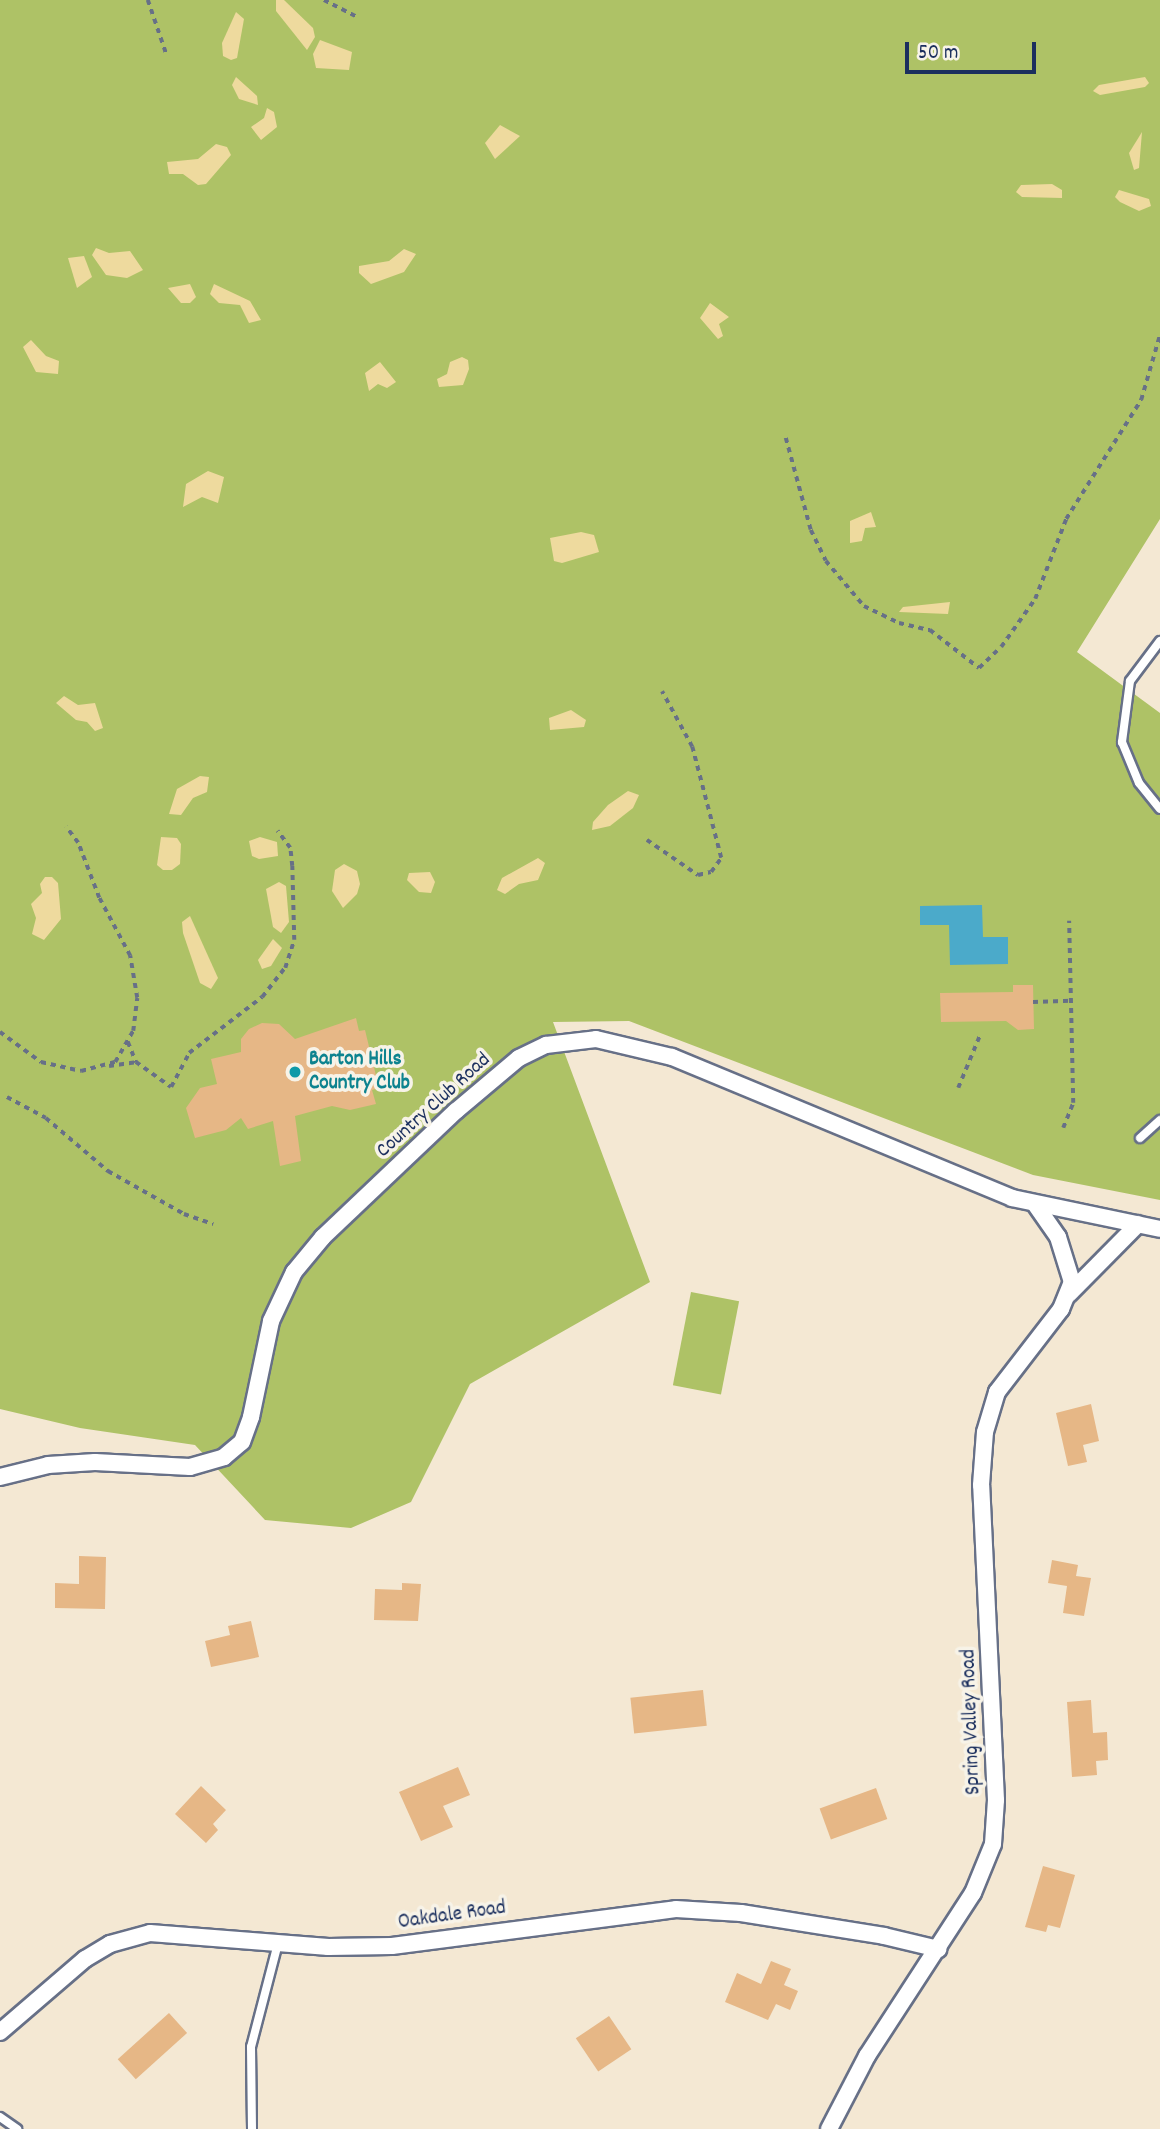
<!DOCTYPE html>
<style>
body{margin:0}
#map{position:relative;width:1160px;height:2129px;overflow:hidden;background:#f4e8d3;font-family:Dekko,sans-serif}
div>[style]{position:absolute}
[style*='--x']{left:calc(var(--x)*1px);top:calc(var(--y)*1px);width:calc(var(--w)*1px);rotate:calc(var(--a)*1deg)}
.green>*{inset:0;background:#aec266;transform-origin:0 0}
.sand>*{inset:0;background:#eeda9e}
.water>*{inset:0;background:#4baaca}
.building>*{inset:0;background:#e6b786;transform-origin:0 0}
.path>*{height:3.5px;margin-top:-1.75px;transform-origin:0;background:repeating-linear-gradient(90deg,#677087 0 5px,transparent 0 10px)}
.roads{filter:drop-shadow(2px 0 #677087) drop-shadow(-2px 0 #677087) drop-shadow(0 2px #677087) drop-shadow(0 -2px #677087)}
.service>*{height:8px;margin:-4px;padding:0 4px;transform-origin:4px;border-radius:4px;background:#fff}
.minor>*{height:16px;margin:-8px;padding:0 8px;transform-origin:8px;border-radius:8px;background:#fff}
.dots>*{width:19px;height:19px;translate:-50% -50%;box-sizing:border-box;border:4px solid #f7f3e8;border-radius:50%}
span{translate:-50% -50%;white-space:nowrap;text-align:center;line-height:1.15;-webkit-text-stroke:7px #f7f3e8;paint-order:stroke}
.culture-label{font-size:21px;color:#0d838f;font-weight:700}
.left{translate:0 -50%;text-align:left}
.street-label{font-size:21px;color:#1b2f5e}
.scale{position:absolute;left:905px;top:42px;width:131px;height:32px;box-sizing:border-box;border:4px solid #1b2f5e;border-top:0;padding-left:9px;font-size:21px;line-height:24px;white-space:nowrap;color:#1b2f5e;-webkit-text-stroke:5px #f7f3e8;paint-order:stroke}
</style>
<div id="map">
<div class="green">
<div style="clip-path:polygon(0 0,1160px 0,1160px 519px,1077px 652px,1160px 713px,1160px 1200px,1033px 1175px,629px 1021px,553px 1022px,650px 1282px,470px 1384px,411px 1502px,351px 1528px,265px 1520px,195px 1445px,80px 1428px,0 1409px)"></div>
<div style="left:691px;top:1292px;width:49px;height:95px;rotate:11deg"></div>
</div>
<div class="sand">
<div style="clip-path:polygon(276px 0,284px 0,313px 28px,315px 37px,307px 50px,276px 11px)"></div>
<div style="clip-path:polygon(236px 12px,244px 19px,237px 58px,231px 60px,223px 56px,222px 43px)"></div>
<div style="clip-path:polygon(320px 40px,352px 52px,349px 70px,316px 68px,313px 54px)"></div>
<div style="clip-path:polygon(236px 77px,257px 96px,258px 105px,239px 99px,232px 85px)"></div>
<div style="clip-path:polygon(1145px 77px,1149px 83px,1145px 87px,1100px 95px,1093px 91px,1099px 85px)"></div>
<div style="clip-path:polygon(267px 108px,274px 112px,277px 127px,261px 140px,251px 127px,264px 118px)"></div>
<div style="clip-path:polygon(500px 125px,520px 136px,495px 159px,485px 143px)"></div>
<div style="clip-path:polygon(1142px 132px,1139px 168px,1134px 170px,1129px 153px)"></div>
<div style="clip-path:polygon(216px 144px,227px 147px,231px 155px,206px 184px,198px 185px,183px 174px,169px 174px,167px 162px,198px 159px)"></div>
<div style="clip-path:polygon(1052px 184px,1062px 190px,1062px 198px,1022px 197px,1016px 192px,1021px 185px)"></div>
<div style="clip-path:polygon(1119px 190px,1149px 199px,1151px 206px,1139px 211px,1120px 202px,1115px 197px)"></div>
<div style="clip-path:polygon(96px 248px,109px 253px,130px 251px,143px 270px,127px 278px,106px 275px,92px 255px)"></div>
<div style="clip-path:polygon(404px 249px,416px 254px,404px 272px,371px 284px,359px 273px,359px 266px,389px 261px)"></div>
<div style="clip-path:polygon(84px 256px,92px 277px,77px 288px,68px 258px)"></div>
<div style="clip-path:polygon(190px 284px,196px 297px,190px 303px,181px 303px,168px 288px)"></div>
<div style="clip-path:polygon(214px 284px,250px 301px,261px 320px,249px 323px,240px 305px,219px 303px,210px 294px)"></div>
<div style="clip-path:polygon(710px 303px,729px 317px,719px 324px,723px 336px,718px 339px,700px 318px)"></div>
<div style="clip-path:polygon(31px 340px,46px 356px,59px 361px,58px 374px,36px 372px,23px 347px)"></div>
<div style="clip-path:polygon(462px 357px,468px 360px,469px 369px,463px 385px,439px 387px,437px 379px,447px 374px,450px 362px)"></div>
<div style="clip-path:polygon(380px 362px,396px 382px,387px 388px,378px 384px,369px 391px,365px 373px)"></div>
<div style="clip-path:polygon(208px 471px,224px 477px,218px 503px,202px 497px,183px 507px,186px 484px)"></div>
<div style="clip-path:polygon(871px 512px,876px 527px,865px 528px,862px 541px,850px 543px,850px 521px)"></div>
<div style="clip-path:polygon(581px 532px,594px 535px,599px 552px,562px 563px,554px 561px,550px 538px)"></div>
<div style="clip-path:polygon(950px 602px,948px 614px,899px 612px,903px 607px)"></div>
<div style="clip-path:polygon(64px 696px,78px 705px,95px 703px,103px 728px,95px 731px,87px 722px,76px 720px,56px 703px)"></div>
<div style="clip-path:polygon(571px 710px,586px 720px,584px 727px,550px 730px,549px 718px)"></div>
<div style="clip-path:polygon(200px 776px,209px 777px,207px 792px,193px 798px,181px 815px,169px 814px,177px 789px)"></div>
<div style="clip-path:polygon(628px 791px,639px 795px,633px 808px,610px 826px,592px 830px,593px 822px,608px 805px)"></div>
<div style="clip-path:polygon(161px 837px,177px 838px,181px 844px,180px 864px,172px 870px,163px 870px,157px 865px)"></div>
<div style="clip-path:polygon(260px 837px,277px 842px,278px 856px,259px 859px,252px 856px,249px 841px)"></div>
<div style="clip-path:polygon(538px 858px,545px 863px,538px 880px,519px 884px,505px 894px,497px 890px,502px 878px)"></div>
<div style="clip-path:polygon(344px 864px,357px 871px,360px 884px,357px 894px,343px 908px,332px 891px,335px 870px)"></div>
<div style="clip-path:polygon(430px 872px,435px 882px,431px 893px,419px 892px,407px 880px,409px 873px)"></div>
<div style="clip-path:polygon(45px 877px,52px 877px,58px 883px,61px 919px,44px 940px,32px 934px,36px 918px,31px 904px,42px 893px,40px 884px)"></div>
<div style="clip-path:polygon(279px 882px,286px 886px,289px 922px,281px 933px,273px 927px,266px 889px)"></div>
<div style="clip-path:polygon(190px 916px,218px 978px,211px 989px,200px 983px,183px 933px,182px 922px)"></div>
<div style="clip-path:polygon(273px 939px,282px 948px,271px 966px,262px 969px,258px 960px)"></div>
</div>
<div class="water">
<div style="clip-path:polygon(982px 905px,983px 937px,1008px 937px,1008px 964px,950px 965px,949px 925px,920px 925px,920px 906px)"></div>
</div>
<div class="building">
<div style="clip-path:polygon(1013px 985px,1033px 985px,1034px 1029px,1018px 1030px,1006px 1021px,941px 1022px,940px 993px,1013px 992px)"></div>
<div style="clip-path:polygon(356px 1018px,359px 1031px,365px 1030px,379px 1088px,372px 1090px,376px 1104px,350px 1110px,332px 1106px,295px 1116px,301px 1161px,280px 1166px,273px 1121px,248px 1129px,241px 1118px,226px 1130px,195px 1138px,186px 1108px,200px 1088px,217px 1084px,211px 1059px,241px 1052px,241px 1039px,249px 1029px,262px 1023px,279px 1024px,295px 1039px)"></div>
<div style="clip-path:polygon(1091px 1404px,1099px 1441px,1083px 1445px,1087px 1462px,1068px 1466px,1056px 1413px)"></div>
<div style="clip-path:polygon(79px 1556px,106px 1557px,105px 1609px,55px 1608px,55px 1583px,79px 1584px)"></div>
<div style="clip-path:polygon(1052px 1560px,1078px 1565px,1076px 1576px,1091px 1578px,1084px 1616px,1063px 1613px,1067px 1586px,1048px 1583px)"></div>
<div style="clip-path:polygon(402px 1583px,421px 1584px,418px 1621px,374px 1620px,375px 1589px,402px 1590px)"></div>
<div style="clip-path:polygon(251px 1621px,259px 1657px,211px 1667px,205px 1641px,230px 1635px,228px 1626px)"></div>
<div style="left:703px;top:1690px;width:36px;height:73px;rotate:84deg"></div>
<div style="clip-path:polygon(1091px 1700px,1093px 1733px,1107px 1732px,1108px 1760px,1096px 1761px,1097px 1775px,1072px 1777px,1067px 1702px)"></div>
<div style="clip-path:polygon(458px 1767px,470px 1795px,443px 1806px,453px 1827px,421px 1841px,399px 1792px)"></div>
<div style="clip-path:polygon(201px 1786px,226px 1810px,213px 1824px,218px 1830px,206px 1843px,175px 1814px)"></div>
<div style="left:876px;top:1788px;width:33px;height:60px;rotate:70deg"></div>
<div style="clip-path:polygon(1043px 1866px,1075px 1875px,1060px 1928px,1048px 1925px,1046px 1932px,1025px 1927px)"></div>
<div style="clip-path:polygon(771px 1961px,791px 1969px,784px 1985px,798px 1991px,790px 2010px,776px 2004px,768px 2020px,725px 2002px,737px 1973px,761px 1984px)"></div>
<div style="left:169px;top:2013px;width:27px;height:69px;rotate:48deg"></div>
<div style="left:609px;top:2016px;width:40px;height:40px;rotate:56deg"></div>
</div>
<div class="path">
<div style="--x:148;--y:0;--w:56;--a:71.2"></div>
<div style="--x:324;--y:0;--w:38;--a:27"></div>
<div style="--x:786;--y:438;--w:95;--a:74.8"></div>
<div style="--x:811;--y:530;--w:34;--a:64"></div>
<div style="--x:826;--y:561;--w:59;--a:49.8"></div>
<div style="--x:864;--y:606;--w:39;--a:26"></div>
<div style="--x:899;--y:623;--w:32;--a:13"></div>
<div style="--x:930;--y:630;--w:62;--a:37.8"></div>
<div style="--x:979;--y:668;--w:30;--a:-44"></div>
<div style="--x:1001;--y:647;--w:59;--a:-54.7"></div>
<div style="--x:1035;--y:599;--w:86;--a:-68.8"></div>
<div style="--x:1066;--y:519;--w:141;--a:-57.8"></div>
<div style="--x:1141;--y:400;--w:69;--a:-73.9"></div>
<div style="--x:647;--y:840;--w:62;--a:34.5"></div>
<div style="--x:698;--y:875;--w:13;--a:-13"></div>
<div style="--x:711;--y:872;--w:17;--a:-54"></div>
<div style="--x:721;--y:858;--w:115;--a:-104.6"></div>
<div style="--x:692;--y:747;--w:63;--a:-118.6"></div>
<div style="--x:1033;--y:1002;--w:38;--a:-2"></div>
<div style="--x:0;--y:1032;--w:51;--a:36.2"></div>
<div style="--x:41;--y:1062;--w:41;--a:12.7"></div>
<div style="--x:81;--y:1071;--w:35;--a:-15"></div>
<div style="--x:115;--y:1062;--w:36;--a:-60"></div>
<div style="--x:133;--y:1031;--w:33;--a:-83"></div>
<div style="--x:137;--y:998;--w:43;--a:-99.5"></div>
<div style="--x:130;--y:956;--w:66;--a:-118.1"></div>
<div style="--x:99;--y:898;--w:59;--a:-110.9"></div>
<div style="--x:78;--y:843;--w:20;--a:-127"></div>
<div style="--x:128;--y:1042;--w:22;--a:68"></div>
<div style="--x:136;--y:1062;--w:43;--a:35.5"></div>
<div style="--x:171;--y:1087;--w:38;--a:-62"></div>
<div style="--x:189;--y:1053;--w:92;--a:-37.5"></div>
<div style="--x:262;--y:997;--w:37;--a:-52"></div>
<div style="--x:285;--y:968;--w:29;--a:-72"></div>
<div style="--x:294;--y:940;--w:74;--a:-91.5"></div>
<div style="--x:292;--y:866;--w:18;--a:-96"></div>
<div style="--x:290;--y:848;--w:21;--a:-127"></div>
<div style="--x:109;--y:1066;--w:27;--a:-8"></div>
<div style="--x:958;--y:1088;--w:57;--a:-67.5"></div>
<div style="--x:7;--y:1097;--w:44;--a:28.3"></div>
<div style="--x:46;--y:1118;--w:82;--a:40.5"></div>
<div style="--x:108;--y:1171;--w:87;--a:29.5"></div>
<div style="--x:184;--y:1214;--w:31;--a:19"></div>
<div style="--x:1063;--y:1128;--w:27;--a:-68"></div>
<div style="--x:1073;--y:1103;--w:182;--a:-91.3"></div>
</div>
<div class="roads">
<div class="service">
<div style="--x:1160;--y:641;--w:50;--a:126.9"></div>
<div style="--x:1130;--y:681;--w:62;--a:97.5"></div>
<div style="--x:1122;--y:742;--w:44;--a:67.5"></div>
<div style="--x:1139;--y:783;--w:33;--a:51"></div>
<div style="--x:1140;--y:1138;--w:27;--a:-42"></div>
<div style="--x:0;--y:2117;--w:21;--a:35"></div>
<div style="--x:252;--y:2129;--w:82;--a:-90.7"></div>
<div style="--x:251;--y:2047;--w:107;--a:-75.4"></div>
</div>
<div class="minor">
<div style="--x:1069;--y:1294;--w:98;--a:-45.4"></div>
<div style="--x:0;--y:1477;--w:49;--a:-14"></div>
<div style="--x:48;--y:1465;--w:47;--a:-3.7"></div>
<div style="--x:95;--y:1462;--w:95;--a:3"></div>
<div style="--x:190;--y:1467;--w:35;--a:-16"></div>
<div style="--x:224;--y:1457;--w:23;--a:-40"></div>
<div style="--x:242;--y:1442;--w:27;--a:-70"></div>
<div style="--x:251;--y:1417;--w:98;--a:-78.2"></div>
<div style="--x:271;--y:1321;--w:54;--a:-64.9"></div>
<div style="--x:294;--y:1272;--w:45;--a:-50.4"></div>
<div style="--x:323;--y:1237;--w:183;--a:-43.5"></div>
<div style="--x:456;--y:1111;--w:82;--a:-40.1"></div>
<div style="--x:519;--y:1058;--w:30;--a:-26"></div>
<div style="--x:546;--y:1045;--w:50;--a:-6.8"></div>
<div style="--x:596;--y:1039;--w:78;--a:13.3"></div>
<div style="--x:672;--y:1057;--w:368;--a:22.5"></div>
<div style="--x:1012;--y:1198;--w:151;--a:11.8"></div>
<div style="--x:0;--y:2032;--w:112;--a:-40.7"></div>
<div style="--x:85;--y:1959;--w:29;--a:-31"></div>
<div style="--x:110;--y:1944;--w:41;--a:-15.4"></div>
<div style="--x:150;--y:1933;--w:179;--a:4.5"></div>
<div style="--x:328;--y:1947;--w:64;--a:-0.9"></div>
<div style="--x:392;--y:1946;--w:286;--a:-7.4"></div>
<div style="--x:676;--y:1909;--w:65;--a:3.5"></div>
<div style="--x:741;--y:1913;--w:145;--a:9.1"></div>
<div style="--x:884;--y:1936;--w:56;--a:13.5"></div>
<div style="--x:829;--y:2129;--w:82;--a:-62.5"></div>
<div style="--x:867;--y:2056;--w:194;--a:-57"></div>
<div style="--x:973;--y:1893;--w:53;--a:-67.8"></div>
<div style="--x:993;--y:1844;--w:44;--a:-86.1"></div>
<div style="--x:996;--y:1800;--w:315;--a:-92.7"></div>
<div style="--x:981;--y:1485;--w:53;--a:-85.7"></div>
<div style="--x:985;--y:1432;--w:42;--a:-73.3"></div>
<div style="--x:997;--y:1392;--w:105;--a:-52.4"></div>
<div style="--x:1061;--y:1309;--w:29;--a:-68"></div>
<div style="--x:1072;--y:1282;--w:47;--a:-107.3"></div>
<div style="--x:1058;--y:1237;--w:40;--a:-124.9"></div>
</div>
</div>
<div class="dots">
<div style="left:295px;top:1072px;background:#0f9aa8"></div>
</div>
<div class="culture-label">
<span class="left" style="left:309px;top:1072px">Barton Hills<br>Country Club</span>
</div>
<div class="street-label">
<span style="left:434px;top:1106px;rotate:-42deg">Country Club Road</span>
<span style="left:972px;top:1722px;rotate:-92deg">Spring Valley Road</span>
<span style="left:452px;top:1916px;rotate:-8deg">Oakdale Road</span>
</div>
<div class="scale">50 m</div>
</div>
